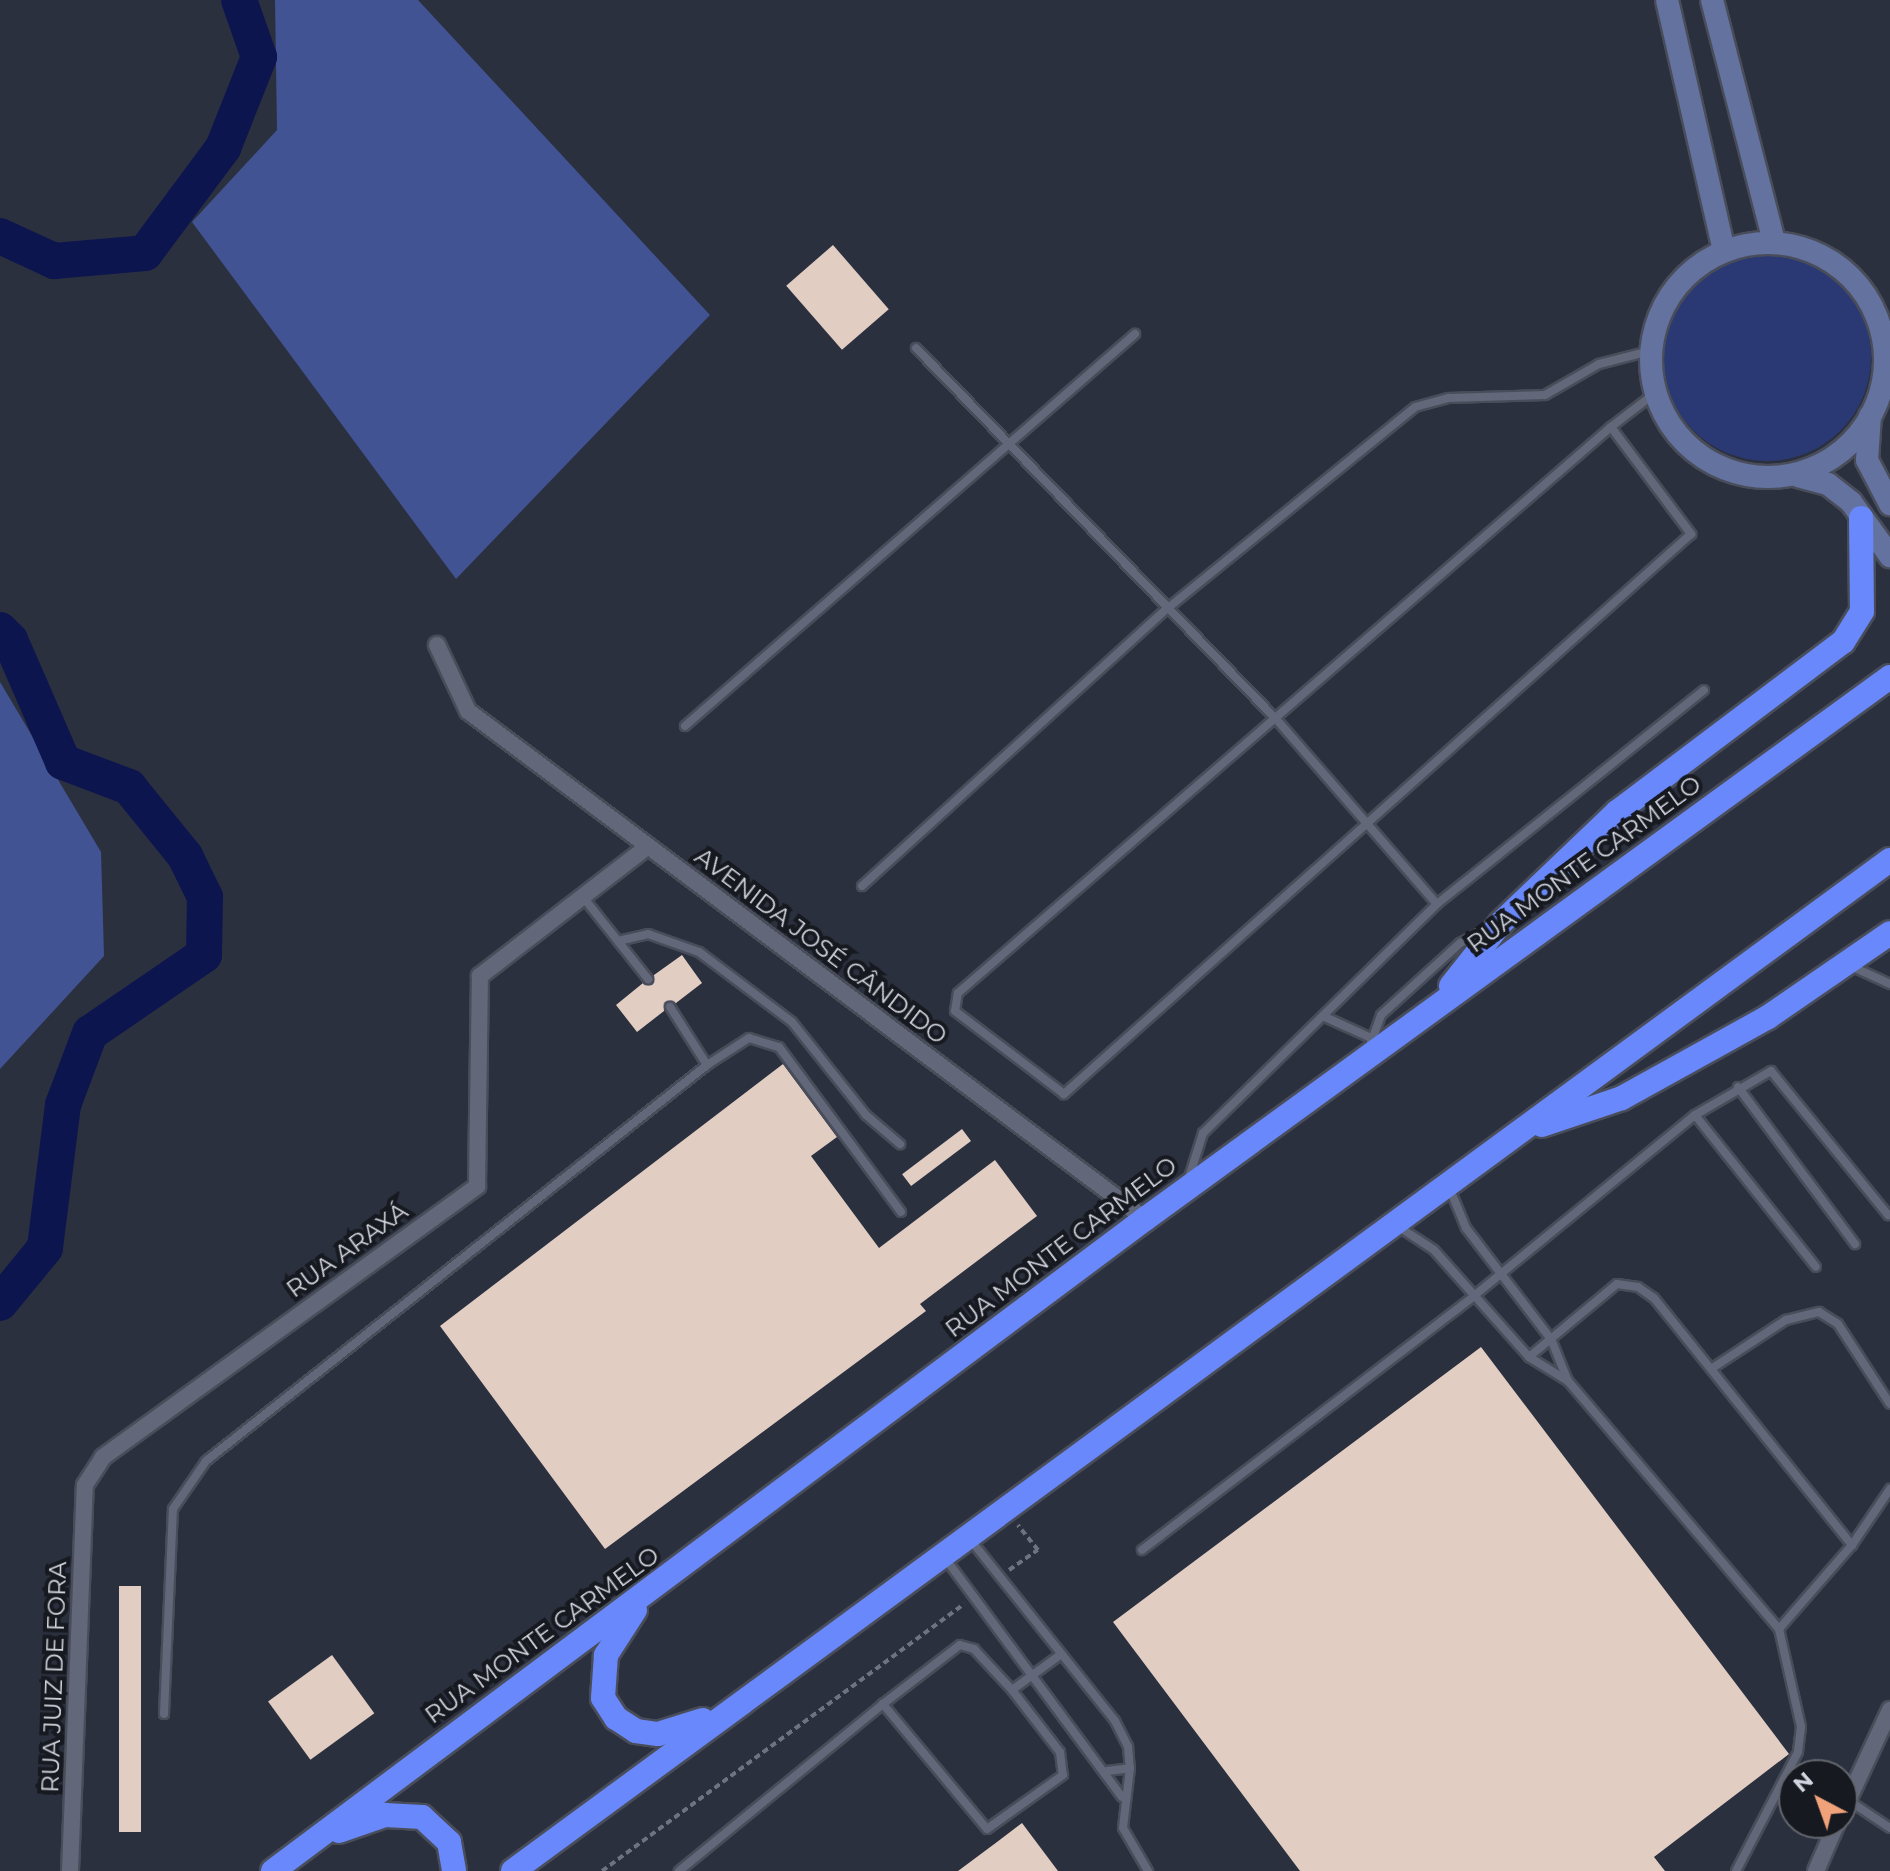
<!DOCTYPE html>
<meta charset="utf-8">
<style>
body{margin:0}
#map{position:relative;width:1890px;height:1871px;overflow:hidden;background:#2b303f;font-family:Montserrat,sans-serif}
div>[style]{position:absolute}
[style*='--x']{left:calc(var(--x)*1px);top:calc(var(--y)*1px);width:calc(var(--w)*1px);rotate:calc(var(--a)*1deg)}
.green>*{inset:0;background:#2a3973}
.round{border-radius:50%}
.forest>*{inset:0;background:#415393}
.river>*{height:36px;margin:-18px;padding:0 18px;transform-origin:18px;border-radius:18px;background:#0d154f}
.building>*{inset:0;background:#e2cdc3;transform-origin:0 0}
.path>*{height:4px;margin-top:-2px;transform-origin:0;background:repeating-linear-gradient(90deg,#6f7380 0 6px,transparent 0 10px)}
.roads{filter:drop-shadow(2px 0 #494d5a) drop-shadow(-2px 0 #494d5a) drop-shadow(0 2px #494d5a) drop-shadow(0 -2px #494d5a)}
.lane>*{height:8px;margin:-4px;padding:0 4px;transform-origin:4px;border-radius:4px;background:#626879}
.street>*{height:16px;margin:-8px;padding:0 8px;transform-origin:8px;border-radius:8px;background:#626879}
.secondary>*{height:22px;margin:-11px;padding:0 11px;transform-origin:11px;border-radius:11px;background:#6472a0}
.secondary>.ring{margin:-11px;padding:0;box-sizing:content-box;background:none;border:22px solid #6472a0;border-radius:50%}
.highway>*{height:24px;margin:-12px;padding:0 12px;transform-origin:12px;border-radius:12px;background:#6988fb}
span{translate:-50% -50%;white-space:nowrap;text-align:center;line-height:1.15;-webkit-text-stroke:8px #16191f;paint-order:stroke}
.street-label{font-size:24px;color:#d2d5df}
.north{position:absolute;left:1778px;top:1759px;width:80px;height:80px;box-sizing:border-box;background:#16191f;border:2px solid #61646c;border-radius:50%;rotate:319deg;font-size:22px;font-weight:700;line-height:32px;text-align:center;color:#d2d5df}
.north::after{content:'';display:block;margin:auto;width:28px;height:36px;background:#f0a27a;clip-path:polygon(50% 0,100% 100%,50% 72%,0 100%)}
</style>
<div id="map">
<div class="green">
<div class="round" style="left:1663px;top:253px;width:208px;height:208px"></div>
</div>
<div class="forest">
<div style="clip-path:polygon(275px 0,418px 0,710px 315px,456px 579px,192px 222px,277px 130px)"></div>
<div style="clip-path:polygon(0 682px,101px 852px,104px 956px,0 1069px)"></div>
</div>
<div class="river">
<div style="--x:0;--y:236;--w:60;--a:24.8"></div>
<div style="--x:54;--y:261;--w:91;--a:-5"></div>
<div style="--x:145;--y:253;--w:131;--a:-53.4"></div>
<div style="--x:223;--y:148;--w:98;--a:-68.4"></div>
<div style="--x:259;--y:57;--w:60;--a:-109.3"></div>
<div style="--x:0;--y:630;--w:14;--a:45"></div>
<div style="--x:10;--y:640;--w:133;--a:66.5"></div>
<div style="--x:63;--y:762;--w:71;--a:20.7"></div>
<div style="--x:129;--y:787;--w:89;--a:50.9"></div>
<div style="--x:185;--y:856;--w:46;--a:64"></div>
<div style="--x:205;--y:897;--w:58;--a:91"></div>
<div style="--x:204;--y:955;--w:138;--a:145.6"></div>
<div style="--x:90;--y:1033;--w:77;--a:110.6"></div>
<div style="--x:63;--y:1105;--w:144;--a:97.2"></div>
<div style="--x:45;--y:1248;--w:71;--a:129.3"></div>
</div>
<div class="building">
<div style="left:833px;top:245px;width:85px;height:62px;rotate:49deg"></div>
<div style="clip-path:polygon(682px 955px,702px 983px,676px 1003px,666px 1002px,664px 1011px,637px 1032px,616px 1005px,643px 983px,652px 985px,654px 975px)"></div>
<div style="clip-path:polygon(783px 1064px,837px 1137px,811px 1156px,879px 1248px,995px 1160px,1037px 1216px,920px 1304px,926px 1311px,605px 1549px,440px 1326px)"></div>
<div style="left:962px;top:1129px;width:15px;height:75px;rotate:53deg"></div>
<div style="clip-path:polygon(1481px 1347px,1789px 1754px,1654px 1857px,1665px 1871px,1300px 1871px,1113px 1622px)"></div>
<div style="left:119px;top:1586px;width:22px;height:246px"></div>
<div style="left:332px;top:1655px;width:72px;height:79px;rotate:54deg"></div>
<div style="clip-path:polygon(1022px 1823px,1058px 1871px,958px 1871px,997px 1842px)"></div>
</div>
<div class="path">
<div style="--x:1009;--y:1570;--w:35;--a:-35"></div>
<div style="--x:1038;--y:1550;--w:32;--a:-129"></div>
<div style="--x:602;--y:1871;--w:450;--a:-36.4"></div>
</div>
<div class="roads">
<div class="lane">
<div style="--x:916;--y:348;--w:517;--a:45.86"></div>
<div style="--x:1276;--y:719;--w:245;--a:49"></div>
<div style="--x:1437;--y:904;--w:327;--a:135.6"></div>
<div style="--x:1203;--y:1133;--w:50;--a:107.4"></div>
<div style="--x:1611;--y:427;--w:134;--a:53.2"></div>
<div style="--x:1691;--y:534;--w:841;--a:138.23"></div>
<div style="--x:1064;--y:1094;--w:137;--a:-142.7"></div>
<div style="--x:955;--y:1011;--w:18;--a:-81"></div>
<div style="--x:958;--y:993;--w:864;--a:-40.92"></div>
<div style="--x:1611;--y:427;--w:54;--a:-37.5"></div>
<div style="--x:685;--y:726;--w:597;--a:-41.06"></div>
<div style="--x:862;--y:886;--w:413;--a:-42.3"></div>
<div style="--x:1168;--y:608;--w:318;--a:-39.1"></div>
<div style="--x:1415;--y:407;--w:35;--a:-15"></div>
<div style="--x:1449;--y:398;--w:96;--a:-1.8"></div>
<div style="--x:1545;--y:395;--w:62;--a:-29.9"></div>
<div style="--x:1599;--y:364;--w:53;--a:-14.3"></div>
<div style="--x:583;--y:897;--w:105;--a:51.6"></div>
<div style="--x:1437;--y:904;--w:342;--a:-38.7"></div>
<div style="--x:618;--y:941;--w:31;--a:-13"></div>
<div style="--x:648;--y:934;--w:54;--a:19.4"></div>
<div style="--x:699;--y:952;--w:116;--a:37"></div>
<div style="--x:792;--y:1022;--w:119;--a:51.5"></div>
<div style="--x:866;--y:1115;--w:45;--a:40.5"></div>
<div style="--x:1851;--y:966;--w:43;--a:24.8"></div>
<div style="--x:1325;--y:1017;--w:48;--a:24.4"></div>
<div style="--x:1368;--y:1051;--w:38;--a:-70"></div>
<div style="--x:1381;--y:1015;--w:107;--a:-42.3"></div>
<div style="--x:1460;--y:943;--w:25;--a:-27"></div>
<div style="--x:707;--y:1065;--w:50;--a:-32.7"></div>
<div style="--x:749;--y:1038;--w:31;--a:17"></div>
<div style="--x:779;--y:1047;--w:205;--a:53.5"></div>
<div style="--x:1738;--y:1087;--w:196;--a:53.3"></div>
<div style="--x:1695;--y:1115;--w:194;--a:51.5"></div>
<div style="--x:1449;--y:1187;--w:44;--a:67.5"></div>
<div style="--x:1466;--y:1228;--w:140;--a:52.6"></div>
<div style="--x:1551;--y:1339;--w:45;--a:68"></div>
<div style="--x:1568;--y:1381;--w:326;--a:49.6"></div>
<div style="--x:1779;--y:1629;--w:100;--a:77.3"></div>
<div style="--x:1801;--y:1727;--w:25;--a:97"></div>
<div style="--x:1798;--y:1752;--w:134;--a:117.5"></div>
<div style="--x:1396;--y:1225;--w:45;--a:33.3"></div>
<div style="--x:1434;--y:1250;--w:143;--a:48.4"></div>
<div style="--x:1529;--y:1357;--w:46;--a:31.6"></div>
<div style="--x:1529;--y:1357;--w:114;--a:-39.7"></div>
<div style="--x:1617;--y:1284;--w:21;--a:8"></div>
<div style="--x:1638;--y:1287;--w:19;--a:35"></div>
<div style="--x:1654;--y:1298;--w:317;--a:51.3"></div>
<div style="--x:1711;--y:1369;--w:90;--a:-33.2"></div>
<div style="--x:1786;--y:1320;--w:34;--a:-14"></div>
<div style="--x:1819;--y:1312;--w:22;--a:32"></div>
<div style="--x:1838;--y:1324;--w:95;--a:57"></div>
<div style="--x:969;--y:1538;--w:234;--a:51.4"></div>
<div style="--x:1115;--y:1721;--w:29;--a:63"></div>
<div style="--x:1128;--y:1747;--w:21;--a:85"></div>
<div style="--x:1130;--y:1768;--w:60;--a:96.7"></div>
<div style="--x:1123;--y:1828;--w:50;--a:59.8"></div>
<div style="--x:1142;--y:1550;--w:419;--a:-37.4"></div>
<div style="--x:1475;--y:1295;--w:284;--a:-39.3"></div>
<div style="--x:1695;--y:1115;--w:88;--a:-30.1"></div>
<div style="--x:1771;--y:1071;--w:186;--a:50.9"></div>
<div style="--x:945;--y:1558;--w:297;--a:53.5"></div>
<div style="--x:1779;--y:1629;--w:111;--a:-49"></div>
<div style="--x:1852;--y:1545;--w:68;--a:-55.8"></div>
<div style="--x:1012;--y:1690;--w:59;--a:-36.1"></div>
<div style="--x:164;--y:1714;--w:205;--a:-87.5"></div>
<div style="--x:173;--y:1509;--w:58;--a:-55.5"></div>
<div style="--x:206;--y:1461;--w:639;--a:-38.32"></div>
<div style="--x:707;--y:1065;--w:69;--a:-122.5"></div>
<div style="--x:1107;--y:1771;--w:23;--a:-7"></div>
<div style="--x:1848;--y:1800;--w:50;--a:33.7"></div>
<div style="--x:679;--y:1871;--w:264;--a:-39.3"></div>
<div style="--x:883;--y:1704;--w:97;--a:-37.5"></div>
<div style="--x:960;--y:1645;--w:15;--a:16"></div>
<div style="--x:974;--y:1649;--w:56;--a:47.2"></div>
<div style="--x:1012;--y:1690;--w:78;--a:52.3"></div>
<div style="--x:1060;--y:1752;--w:23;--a:83"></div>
<div style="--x:1063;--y:1775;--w:93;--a:144.6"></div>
<div style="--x:987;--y:1829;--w:163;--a:-129.8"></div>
</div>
<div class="street">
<div style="--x:437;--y:645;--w:73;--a:64.8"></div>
<div style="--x:468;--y:711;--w:846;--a:36.88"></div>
<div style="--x:1842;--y:1813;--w:114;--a:-65"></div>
<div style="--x:70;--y:1871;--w:386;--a:-87.8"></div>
<div style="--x:85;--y:1485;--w:33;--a:-57"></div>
<div style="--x:103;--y:1457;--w:462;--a:-35.9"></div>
<div style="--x:477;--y:1186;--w:210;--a:-89.2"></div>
<div style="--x:480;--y:976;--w:212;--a:-37.7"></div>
<div style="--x:1816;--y:1871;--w:52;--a:-66.4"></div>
</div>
<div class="secondary">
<div style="--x:1667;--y:0;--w:257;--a:77.2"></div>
<div style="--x:1712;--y:0;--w:250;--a:75.6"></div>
<div class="ring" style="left:1651px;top:243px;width:212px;height:212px"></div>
<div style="--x:1870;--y:416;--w:44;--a:93.9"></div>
<div style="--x:1867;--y:460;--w:50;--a:62.4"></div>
<div style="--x:1798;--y:476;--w:31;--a:15"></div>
<div style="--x:1828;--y:484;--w:29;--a:38"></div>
<div style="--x:1851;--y:502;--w:67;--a:54.2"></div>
</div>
<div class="highway">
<div style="--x:1451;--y:986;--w:80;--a:-51.6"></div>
<div style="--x:1501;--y:923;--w:161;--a:-43.7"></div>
<div style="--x:1617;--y:812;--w:283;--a:-37"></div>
<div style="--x:1843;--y:642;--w:36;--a:-58"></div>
<div style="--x:1862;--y:611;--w:93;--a:-90.6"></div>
<div style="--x:1542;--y:1125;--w:84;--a:-18.6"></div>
<div style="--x:1622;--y:1098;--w:167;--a:-29"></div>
<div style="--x:1768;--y:1017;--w:148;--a:-34.5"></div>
<div style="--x:635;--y:1610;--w:54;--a:122.8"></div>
<div style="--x:606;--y:1655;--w:43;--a:94"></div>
<div style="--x:603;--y:1698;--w:24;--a:57"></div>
<div style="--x:616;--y:1718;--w:24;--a:33"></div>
<div style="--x:636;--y:1731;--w:22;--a:8"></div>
<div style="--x:658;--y:1734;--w:47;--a:-17.3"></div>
<div style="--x:339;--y:1831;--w:49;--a:-19.2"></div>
<div style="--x:385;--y:1815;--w:37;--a:3"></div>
<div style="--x:422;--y:1817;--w:37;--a:43"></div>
<div style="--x:449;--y:1842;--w:29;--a:80"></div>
<div style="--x:273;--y:1871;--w:1089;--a:-36.79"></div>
<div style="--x:1145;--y:1219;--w:921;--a:-36.04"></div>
<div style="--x:513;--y:1871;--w:1708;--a:-36.29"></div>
</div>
</div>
<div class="street-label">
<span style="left:1584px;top:864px;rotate:-36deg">RUA MONTE CARMELO</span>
<span style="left:821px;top:946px;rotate:37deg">AVENIDA JOSÉ CÂNDIDO</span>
<span style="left:1061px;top:1247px;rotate:-37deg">RUA MONTE CARMELO</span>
<span style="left:347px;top:1250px;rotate:-36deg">RUA ARAXÁ</span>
<span style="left:542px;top:1635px;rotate:-36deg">RUA MONTE CARMELO</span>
<span style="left:54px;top:1677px;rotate:-88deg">RUA JUIZ DE FORA</span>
</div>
<div class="north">N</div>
</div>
